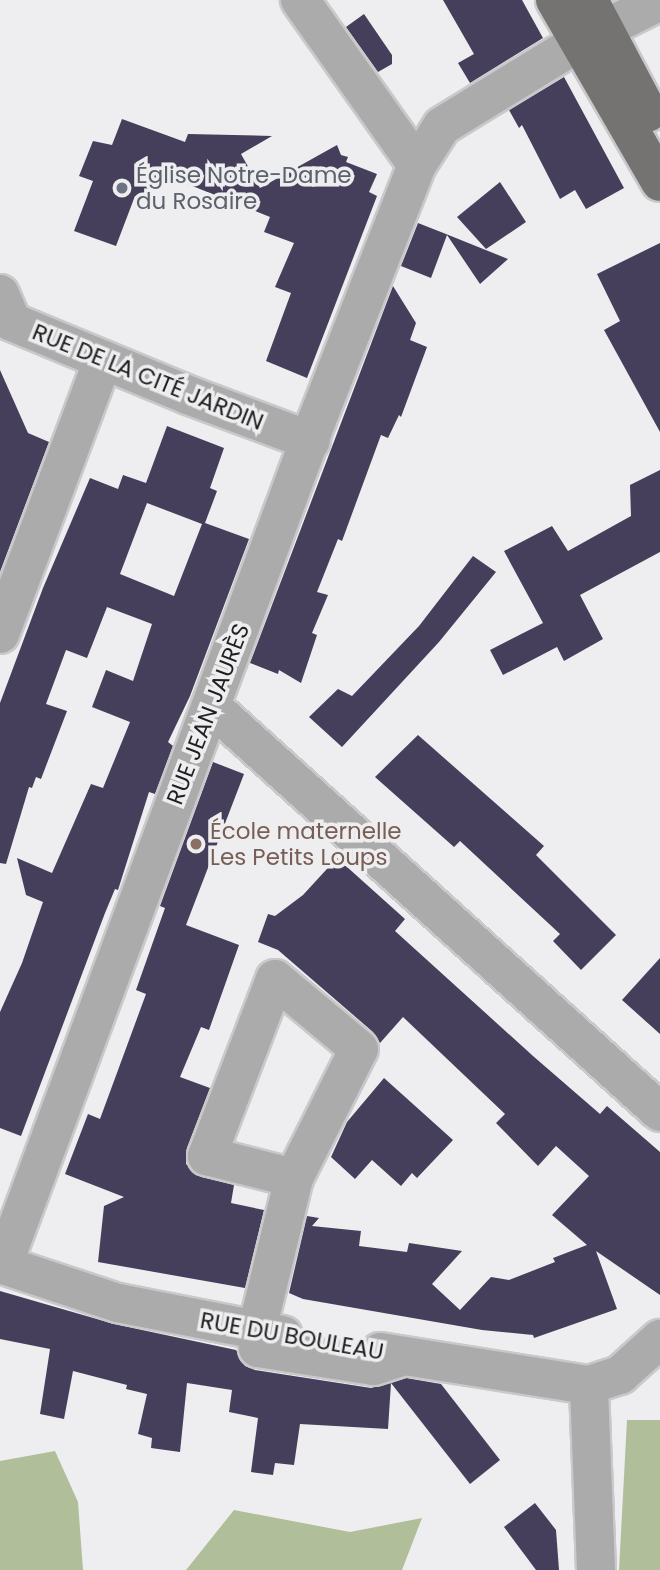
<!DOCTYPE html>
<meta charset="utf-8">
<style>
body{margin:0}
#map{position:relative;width:660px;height:1570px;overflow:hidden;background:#eeeef0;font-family:Poppins,sans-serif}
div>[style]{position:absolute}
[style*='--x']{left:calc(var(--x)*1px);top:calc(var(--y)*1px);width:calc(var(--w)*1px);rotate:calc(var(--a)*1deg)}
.forest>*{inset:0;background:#b1be9a}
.building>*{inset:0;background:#453f5c}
.roads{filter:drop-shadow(2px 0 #c9c9cb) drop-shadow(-2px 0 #c9c9cb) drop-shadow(0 2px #c9c9cb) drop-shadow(0 -2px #c9c9cb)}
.minor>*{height:38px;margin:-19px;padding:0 19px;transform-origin:19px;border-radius:19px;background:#acabab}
.major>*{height:38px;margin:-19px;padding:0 19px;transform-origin:19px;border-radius:19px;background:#747372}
.dots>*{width:19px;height:19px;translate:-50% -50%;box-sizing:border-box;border:4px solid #eeeef0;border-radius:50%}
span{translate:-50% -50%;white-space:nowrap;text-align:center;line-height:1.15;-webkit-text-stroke:7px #eeeef0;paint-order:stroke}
.worship-label{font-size:23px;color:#5b616d}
.left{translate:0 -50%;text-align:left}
.street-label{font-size:23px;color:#1f1f20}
.education-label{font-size:23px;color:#785e54}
</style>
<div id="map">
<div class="forest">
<div style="clip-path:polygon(627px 1420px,660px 1420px,660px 1570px,619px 1570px)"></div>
<div style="clip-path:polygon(55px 1451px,78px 1502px,83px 1570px,0 1570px,0 1461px)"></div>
<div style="clip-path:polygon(234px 1510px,350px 1532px,422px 1518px,402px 1570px,186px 1570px)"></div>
</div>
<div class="building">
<div style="clip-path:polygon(443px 0,522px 0,543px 38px,470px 83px,458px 63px,474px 54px)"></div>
<div style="clip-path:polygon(364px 14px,392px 55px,392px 64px,378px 72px,346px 27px)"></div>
<div style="clip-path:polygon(564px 77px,624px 188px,586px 209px,575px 190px,560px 199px,522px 125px,519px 128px,509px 110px)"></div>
<div style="clip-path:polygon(122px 119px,185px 142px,188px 134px,272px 136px,241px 154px,260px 188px,337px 145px,341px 155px,348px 157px,346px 162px,377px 174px,369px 192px,377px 196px,307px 378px,266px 361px,291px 293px,275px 287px,294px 243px,264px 232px,270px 217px,160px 173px,149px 201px,135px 196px,116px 246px,74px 231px,93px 181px,79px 176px,93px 141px,112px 145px)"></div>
<div style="clip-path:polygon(500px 182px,526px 222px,486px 249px,457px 217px)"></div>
<div style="clip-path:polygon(418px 223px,446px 234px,508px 259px,480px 284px,447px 235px,431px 278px,401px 266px)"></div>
<div style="clip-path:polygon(660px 243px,660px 432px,604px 330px,620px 321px,597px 274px)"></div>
<div style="clip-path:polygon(393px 286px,416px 323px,410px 340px,427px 347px,401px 417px,399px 415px,388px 438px,381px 435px,342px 541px,338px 539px,317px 592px,328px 595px,312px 633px,317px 635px,301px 683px,279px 670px,278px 674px,250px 663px)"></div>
<div style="clip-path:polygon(0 370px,28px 433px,49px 442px,0 572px)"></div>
<div style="clip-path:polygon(evenodd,167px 426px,224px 448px,210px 488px,217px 491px,205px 523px,249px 539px,190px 696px,168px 742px,173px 746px,155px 794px,149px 792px,118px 890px,115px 889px,105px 913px,21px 1136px,0 1128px,0 1012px,22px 963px,43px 902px,26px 895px,17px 858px,52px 873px,91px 784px,103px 788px,130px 722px,92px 707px,106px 670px,133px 681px,152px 624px,107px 607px,87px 658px,66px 650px,46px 704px,67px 711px,41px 779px,36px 777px,32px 788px,29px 787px,6px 864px,0 863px,0 703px,43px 588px,90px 478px,118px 489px,123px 475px,146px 483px,167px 426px,147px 503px,202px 524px,174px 596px,120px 574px,147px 503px)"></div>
<div style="clip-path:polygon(660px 470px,660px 552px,580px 595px,603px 639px,564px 661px,557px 647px,503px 675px,490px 650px,543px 623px,504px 551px,552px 526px,568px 551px,631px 516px,630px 485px)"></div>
<div style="clip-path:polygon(473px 556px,496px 572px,439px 642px,342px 747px,309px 717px,338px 689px,352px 696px,419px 626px)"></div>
<div style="clip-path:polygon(418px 735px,544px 846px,536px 855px,616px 935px,581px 970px,553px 941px,560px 934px,460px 841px,454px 847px,375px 777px)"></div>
<div style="clip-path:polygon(213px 762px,244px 774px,186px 925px,239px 945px,209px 1030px,201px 1027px,180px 1077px,210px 1088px,187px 1148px,186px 1164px,201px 1177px,234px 1185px,231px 1203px,264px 1210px,245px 1288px,98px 1262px,104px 1206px,124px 1197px,65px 1174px,88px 1114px,100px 1119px,146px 994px,136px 990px,165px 908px,160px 906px)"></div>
<div style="clip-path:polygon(337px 858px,405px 919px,395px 931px,533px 1056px,600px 1114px,607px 1106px,660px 1152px,660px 1295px,596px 1251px,617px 1309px,534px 1338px,533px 1335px,482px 1330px,303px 1299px,289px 1293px,307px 1216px,319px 1218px,312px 1226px,361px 1231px,359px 1246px,407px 1252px,409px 1243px,462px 1251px,432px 1284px,460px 1310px,491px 1277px,509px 1280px,555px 1262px,553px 1258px,587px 1245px,552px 1215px,589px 1176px,556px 1146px,538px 1166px,496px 1123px,505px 1114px,403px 1017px,380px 1043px,373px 1032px,278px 950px,258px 942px,268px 914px,275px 916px,303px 895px)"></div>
<div style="clip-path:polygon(660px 958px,660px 1034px,622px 1000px)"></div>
<div style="clip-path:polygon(384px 1078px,453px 1140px,417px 1178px,412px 1173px,401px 1186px,372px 1160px,355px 1179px,331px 1157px,347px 1122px)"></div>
<div style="clip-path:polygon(0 1291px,114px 1324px,236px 1350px,245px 1366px,255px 1370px,371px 1388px,391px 1383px,388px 1429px,300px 1424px,294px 1465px,275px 1463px,273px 1475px,251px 1472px,258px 1418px,229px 1412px,232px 1390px,187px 1383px,180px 1452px,151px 1448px,152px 1438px,138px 1434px,147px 1394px,126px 1389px,127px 1385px,73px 1371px,64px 1419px,40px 1414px,50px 1349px,0 1339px)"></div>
<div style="clip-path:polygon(406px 1378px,441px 1384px,500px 1460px,470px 1484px,391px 1383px)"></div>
<div style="clip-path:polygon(535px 1503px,556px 1530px,559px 1570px,536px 1570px,504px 1527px)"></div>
</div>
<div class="roads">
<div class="minor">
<div style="--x:300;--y:0;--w:202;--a:54.7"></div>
<div style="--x:0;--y:294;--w:30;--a:67"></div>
<div style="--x:12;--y:322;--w:191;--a:22.5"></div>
<div style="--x:188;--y:395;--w:131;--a:20.5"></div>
<div style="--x:0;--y:634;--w:293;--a:-69.4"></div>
<div style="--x:211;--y:706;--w:605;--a:42.12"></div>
<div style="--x:294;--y:1178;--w:144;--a:-63.3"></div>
<div style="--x:359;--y:1049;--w:109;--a:-140.2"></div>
<div style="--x:275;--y:979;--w:190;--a:111"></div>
<div style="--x:207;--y:1156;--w:90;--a:14.2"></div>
<div style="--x:294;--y:1178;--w:156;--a:103.7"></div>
<div style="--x:257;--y:1330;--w:18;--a:87"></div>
<div style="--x:258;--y:1348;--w:117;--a:8.8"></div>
<div style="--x:374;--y:1366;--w:32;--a:-18"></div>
<div style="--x:0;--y:1263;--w:4;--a:34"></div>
<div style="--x:3;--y:1265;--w:901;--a:-69.62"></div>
<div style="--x:317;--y:420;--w:274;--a:-68.6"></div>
<div style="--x:417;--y:165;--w:46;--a:-57.3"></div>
<div style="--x:442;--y:126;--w:161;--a:-31.5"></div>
<div style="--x:579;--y:42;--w:91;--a:-26.8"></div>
<div style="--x:0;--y:1264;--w:124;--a:18.3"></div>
<div style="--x:118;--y:1303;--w:168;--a:11"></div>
<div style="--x:380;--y:1352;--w:212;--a:9"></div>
<div style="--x:596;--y:1570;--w:185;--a:-92.2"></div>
<div style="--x:589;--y:1385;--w:33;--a:-18"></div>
<div style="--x:620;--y:1375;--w:54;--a:-42"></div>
</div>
<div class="major">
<div style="--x:555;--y:0;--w:210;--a:60"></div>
<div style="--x:589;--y:0;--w:127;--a:62.2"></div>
</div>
</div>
<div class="dots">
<div style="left:122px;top:188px;background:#6b7280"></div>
<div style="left:196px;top:844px;background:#8d6e63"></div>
</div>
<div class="worship-label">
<span class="left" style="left:136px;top:188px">Église Notre-Dame<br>du Rosaire</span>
</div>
<div class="street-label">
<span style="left:148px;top:377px;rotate:22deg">RUE DE LA CITÉ JARDIN</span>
<span style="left:208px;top:714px;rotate:-69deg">RUE JEAN JAURÈS</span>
<span style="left:292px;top:1336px;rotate:10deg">RUE DU BOULEAU</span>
</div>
<div class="education-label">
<span class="left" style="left:210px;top:844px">École maternelle<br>Les Petits Loups</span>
</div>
</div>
